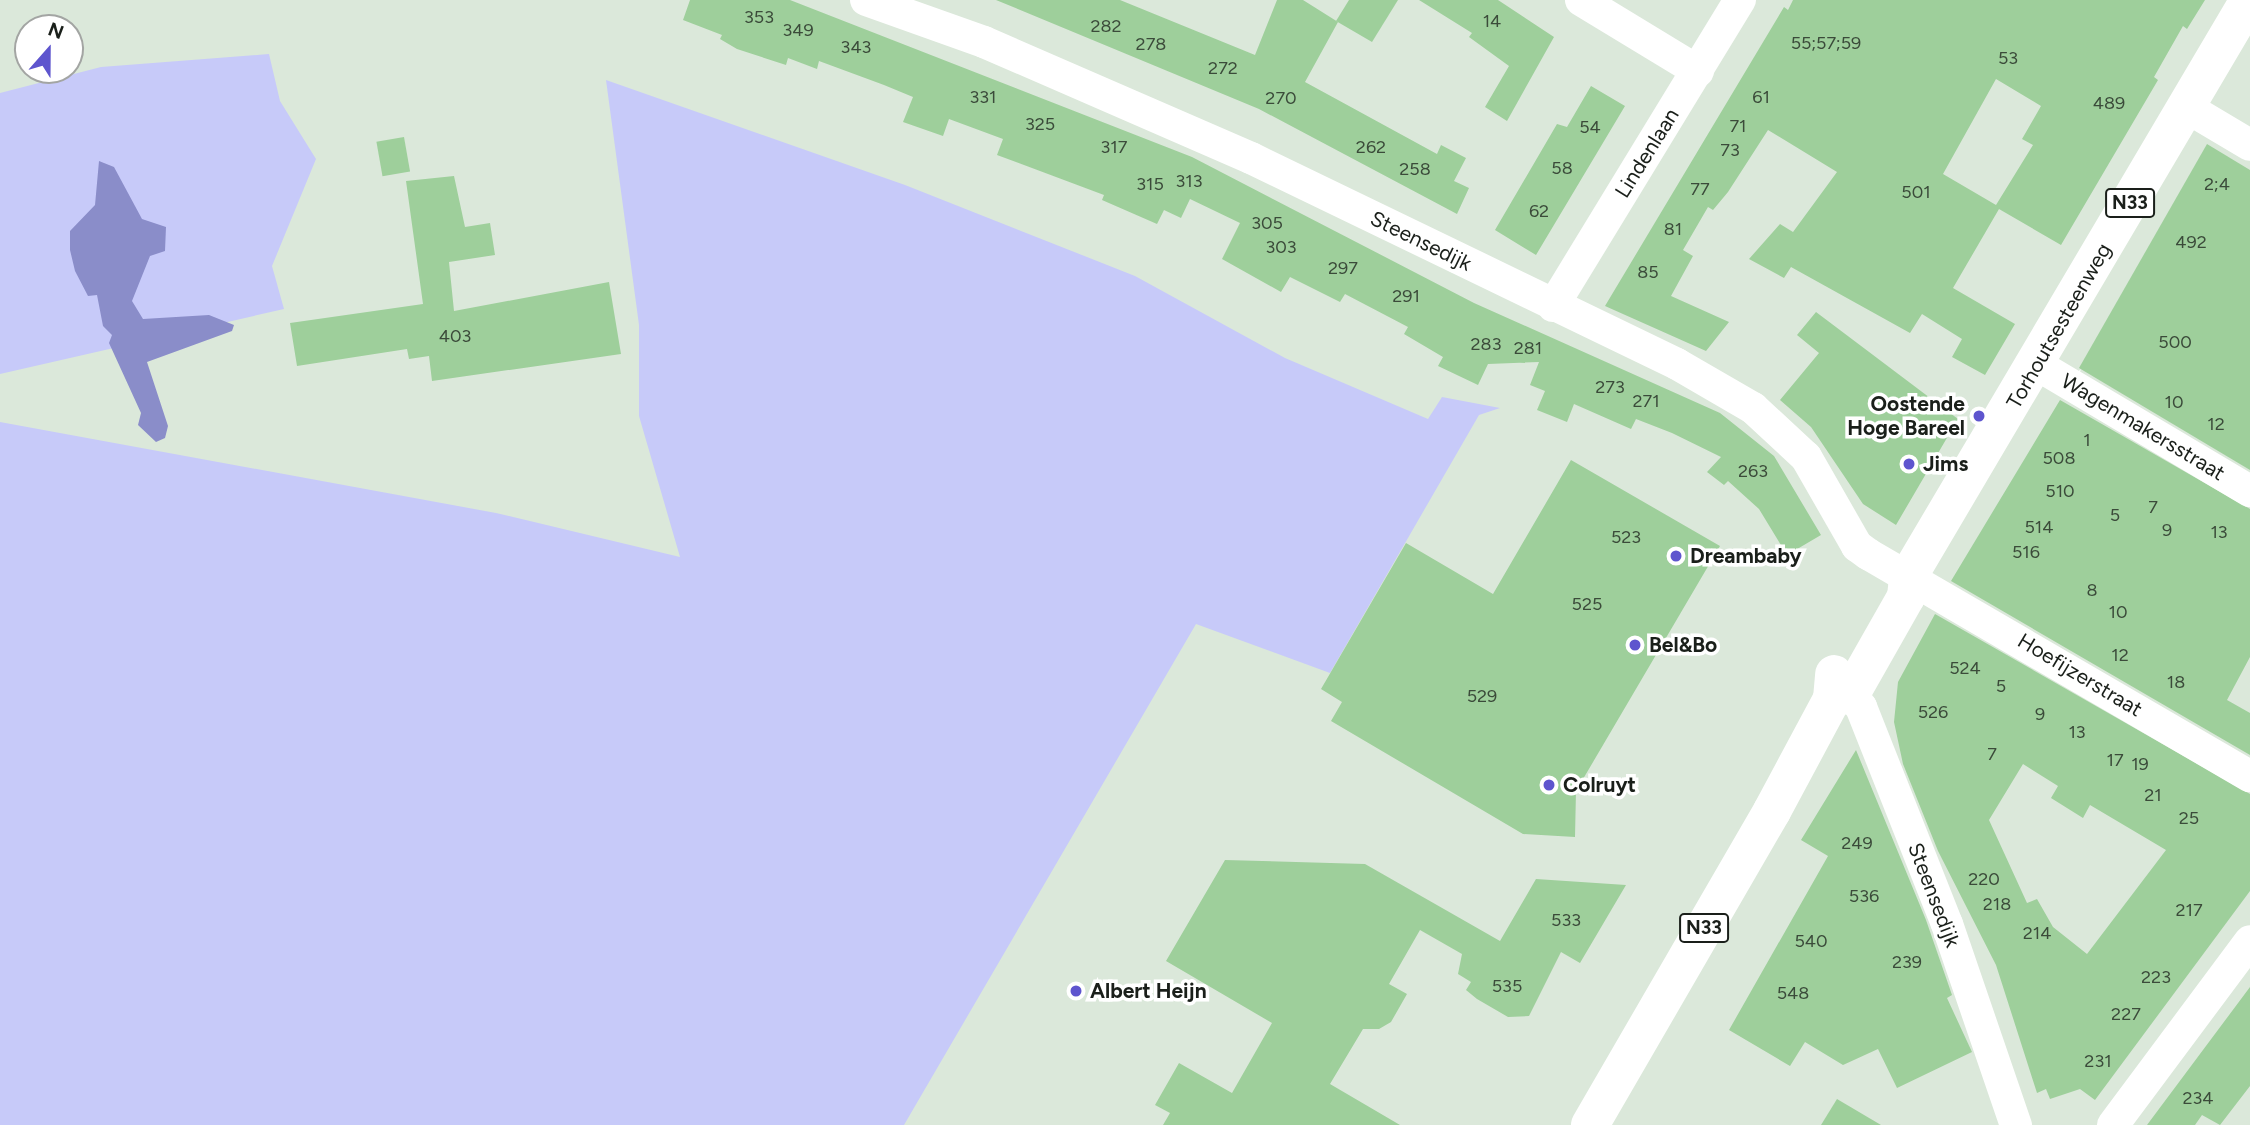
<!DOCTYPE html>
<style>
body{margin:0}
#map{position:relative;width:2250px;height:1125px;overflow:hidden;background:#dbe8da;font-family:Figtree,sans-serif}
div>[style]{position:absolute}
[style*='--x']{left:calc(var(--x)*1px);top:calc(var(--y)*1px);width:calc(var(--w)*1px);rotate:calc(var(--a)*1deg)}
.green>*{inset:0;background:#c7caf9}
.water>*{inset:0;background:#8a8dc9}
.building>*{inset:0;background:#9ecf9b;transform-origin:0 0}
.street>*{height:32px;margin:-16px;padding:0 16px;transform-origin:16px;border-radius:16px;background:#fff}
.primary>*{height:38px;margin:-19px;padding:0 19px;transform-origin:19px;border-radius:19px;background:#fff}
.dots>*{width:19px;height:19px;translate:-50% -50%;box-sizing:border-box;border:4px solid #fff;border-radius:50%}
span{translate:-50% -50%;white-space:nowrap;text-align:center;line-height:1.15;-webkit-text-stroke:7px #fff;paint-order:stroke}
.number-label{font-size:18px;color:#3b4b3a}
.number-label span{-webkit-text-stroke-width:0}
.shield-label span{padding:2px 5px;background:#fff;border:2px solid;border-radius:5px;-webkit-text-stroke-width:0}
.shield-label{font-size:19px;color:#1a1f1a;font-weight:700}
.street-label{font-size:21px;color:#1a1f1a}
.poi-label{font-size:21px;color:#1a1f1a;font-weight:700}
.right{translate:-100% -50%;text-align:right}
.left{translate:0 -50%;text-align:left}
.north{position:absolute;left:14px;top:14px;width:70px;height:70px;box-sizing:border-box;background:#fff;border:2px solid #a3a5a3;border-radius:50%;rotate:21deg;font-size:19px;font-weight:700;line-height:28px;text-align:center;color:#1a1f1a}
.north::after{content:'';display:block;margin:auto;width:24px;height:32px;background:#5e55ce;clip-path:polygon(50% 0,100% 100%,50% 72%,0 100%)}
</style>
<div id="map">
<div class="green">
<div style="clip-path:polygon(269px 54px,280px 101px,316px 159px,272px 266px,284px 309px,0 374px,0 93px,101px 67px)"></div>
<div style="clip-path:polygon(606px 80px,905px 185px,1135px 276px,1285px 358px,1428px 419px,1442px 397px,1500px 408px,1479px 415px,1330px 673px,1196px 624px,904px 1125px,0 1125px,0 422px,496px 513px,680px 557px,639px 416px,639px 325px)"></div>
</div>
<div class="water">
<div style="clip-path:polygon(99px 161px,114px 167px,142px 219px,166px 227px,165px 251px,150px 256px,132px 301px,143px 319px,209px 315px,234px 325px,232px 331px,147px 362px,168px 426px,165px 438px,156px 442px,138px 425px,141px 413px,109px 343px,112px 335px,103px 326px,97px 295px,88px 296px,75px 271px,70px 250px,70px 231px,95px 205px)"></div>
</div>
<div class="building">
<div style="clip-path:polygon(690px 0,790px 0,1192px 157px,1474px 303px,1720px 413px,1774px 456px,1821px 535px,1787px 555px,1759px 509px,1728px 481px,1724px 485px,1707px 472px,1721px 457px,1672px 433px,1636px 419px,1631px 429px,1574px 404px,1567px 422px,1537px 410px,1545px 391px,1530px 385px,1539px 362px,1488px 364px,1478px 385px,1438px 366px,1443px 357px,1404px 334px,1408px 327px,1345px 294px,1340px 302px,1290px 277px,1281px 292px,1222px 259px,1240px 223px,1190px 199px,1181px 218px,1164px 210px,1157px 224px,1102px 200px,1104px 195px,997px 155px,1003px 139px,949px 119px,943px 136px,903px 122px,913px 97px,884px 85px,819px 61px,817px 69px,788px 58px,786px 65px,737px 49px,720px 39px,722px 35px,683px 20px)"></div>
<div style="clip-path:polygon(996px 0,1120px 0,1255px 55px,1277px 0,1303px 0,1338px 22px,1305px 82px,1437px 154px,1441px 145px,1466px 158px,1454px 181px,1469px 188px,1457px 214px,1259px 109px)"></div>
<div style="clip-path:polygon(1349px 0,1398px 0,1372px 42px,1336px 21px)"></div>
<div style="clip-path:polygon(1419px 0,1498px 0,1554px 37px,1507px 121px,1485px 107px,1509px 66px,1469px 37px,1472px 33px)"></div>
<div style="clip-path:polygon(evenodd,1793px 0,2205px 0,2187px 29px,2183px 26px,2154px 77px,2158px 80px,2061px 245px,1999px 209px,1953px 288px,2015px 324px,1985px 375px,1952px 357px,1962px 339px,1922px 314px,1910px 333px,1791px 267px,1784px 278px,1749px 259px,1780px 224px,1793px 232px,1837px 172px,1768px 130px,1728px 192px,1713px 210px,1708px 207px,1683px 250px,1693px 256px,1671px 296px,1729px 322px,1706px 351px,1605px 306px,1784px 7px,1788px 10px,1793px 0,1996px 79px,2041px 106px,2022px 139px,2033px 145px,1996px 205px,1943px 174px,1996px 79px)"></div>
<div style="clip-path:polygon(1591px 86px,1625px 106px,1536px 255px,1495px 230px,1557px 124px,1567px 127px)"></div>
<div style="left:404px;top:137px;width:35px;height:28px;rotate:80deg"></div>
<div style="clip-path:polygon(2207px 144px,2250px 170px,2250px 470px,2079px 368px)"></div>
<div style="clip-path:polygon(454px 176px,465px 227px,490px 223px,495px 255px,449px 262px,454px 311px,609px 282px,621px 354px,432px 381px,429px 356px,409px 359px,407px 349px,297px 366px,290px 323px,423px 304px,406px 181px)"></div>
<div style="clip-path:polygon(1816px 312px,1958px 419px,1896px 525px,1863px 504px,1811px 427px,1780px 400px,1819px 353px,1797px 335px)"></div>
<div style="clip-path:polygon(2060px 400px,2250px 509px,2250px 657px,2227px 700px,2250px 713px,2250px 755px,1951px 581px)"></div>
<div style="clip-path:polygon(1571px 460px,1720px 546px,1576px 791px,1575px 837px,1523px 834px,1331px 721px,1342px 702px,1321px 689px,1406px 543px,1493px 594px)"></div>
<div style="clip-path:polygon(evenodd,1935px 614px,2250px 794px,2250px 891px,2095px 1100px,2080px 1089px,2050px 1099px,2046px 1089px,2037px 1093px,1996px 965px,1938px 851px,1903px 764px,1894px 722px,1898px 682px,1935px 614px,2023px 764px,2058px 786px,2051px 798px,2083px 818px,2090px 805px,2166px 850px,2087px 954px,2053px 927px,2037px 899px,2027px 903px,1989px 820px,2023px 764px)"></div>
<div style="clip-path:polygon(1856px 750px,1926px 920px,1952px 995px,1947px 998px,1972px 1052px,1897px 1088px,1878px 1049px,1843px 1065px,1805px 1042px,1790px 1066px,1729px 1030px,1828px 856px,1801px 840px)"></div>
<div style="clip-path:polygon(1225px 860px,1365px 864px,1500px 941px,1536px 879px,1626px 885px,1580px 963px,1561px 952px,1529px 1016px,1508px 1017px,1477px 999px,1466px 990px,1471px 982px,1458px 974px,1462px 954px,1420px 930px,1389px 984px,1407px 994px,1391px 1022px,1379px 1029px,1363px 1029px,1330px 1084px,1400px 1125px,1163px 1125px,1170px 1113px,1155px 1105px,1179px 1063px,1232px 1093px,1272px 1023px,1166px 961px)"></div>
<div style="clip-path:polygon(2250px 987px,2250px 1086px,2220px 1125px,2202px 1115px,2195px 1125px,2147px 1125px)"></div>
<div style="clip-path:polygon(1837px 1099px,1881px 1125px,1821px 1125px)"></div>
</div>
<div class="street">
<div style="--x:866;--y:0;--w:125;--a:19.6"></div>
<div style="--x:984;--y:42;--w:291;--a:23.5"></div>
<div style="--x:1251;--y:158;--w:473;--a:25.8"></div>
<div style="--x:1677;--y:364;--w:88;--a:30.1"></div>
<div style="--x:1753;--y:408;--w:72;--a:42.8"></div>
<div style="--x:1806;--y:457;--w:103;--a:60.2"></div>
<div style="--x:1857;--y:546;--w:14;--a:36"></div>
<div style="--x:1868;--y:554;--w:442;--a:30.2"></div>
<div style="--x:1581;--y:0;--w:137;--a:31.3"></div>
<div style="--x:2186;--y:107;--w:74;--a:30.7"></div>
<div style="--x:1553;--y:306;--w:359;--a:-58.6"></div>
<div style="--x:2036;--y:364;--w:249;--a:30.7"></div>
<div style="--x:1832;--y:677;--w:42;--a:46"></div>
<div style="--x:1861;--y:707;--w:233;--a:68.4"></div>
<div style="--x:1947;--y:924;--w:213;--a:71.1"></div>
<div style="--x:2113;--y:1125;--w:229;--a:-53.3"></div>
</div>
<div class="primary">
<div style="--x:1832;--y:699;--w:21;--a:-19"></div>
<div style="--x:1852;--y:692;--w:109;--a:-60.4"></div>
<div style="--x:1906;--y:597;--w:20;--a:-84"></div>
<div style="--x:1908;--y:577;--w:670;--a:-59.42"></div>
<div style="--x:1590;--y:1125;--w:363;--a:-59.9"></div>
<div style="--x:1772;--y:811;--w:127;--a:-61.8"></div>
<div style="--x:1832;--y:699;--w:25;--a:-85"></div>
</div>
<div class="dots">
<div style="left:1979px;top:416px;background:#5e55ce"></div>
<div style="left:1909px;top:464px;background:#5e55ce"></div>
<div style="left:1676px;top:556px;background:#5e55ce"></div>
<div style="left:1635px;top:645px;background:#5e55ce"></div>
<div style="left:1549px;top:785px;background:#5e55ce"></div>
<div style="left:1076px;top:991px;background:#5e55ce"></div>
</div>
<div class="number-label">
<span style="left:759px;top:17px">353</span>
<span style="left:1492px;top:21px">14</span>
<span style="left:1106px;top:26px">282</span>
<span style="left:798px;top:30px">349</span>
<span style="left:1826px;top:43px">55;57;59</span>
<span style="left:1151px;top:44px">278</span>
<span style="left:856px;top:47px">343</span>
<span style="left:2008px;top:58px">53</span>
<span style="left:1223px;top:68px">272</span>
<span style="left:983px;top:97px">331</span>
<span style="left:1761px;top:97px">61</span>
<span style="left:1281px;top:98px">270</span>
<span style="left:2109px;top:103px">489</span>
<span style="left:1040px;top:124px">325</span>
<span style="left:1738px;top:126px">71</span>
<span style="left:1590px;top:127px">54</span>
<span style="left:1114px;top:147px">317</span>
<span style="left:1371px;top:147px">262</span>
<span style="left:1730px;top:150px">73</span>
<span style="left:1562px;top:168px">58</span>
<span style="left:1415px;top:169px">258</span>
<span style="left:1189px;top:181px">313</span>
<span style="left:1150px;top:184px">315</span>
<span style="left:2217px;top:184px">2;4</span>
<span style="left:1700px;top:189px">77</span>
<span style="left:1916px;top:192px">501</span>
<span style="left:1539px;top:211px">62</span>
<span style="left:1267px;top:223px">305</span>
<span style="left:1673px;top:229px">81</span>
<span style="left:2191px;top:242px">492</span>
<span style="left:1281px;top:247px">303</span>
<span style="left:1343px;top:268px">297</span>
<span style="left:1648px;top:272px">85</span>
<span style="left:1406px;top:296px">291</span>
<span style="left:455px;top:336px">403</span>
<span style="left:2175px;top:342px">500</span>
<span style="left:1486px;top:344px">283</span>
<span style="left:1528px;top:348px">281</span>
<span style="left:1610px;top:387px">273</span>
<span style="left:1646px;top:401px">271</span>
<span style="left:2174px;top:402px">10</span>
<span style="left:2216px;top:424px">12</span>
<span style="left:2087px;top:440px">1</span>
<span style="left:2059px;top:458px">508</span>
<span style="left:1753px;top:471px">263</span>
<span style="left:2060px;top:491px">510</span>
<span style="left:2153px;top:507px">7</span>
<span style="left:2115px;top:515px">5</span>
<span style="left:2039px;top:527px">514</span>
<span style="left:2167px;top:530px">9</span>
<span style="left:2219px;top:532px">13</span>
<span style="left:1626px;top:537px">523</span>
<span style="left:2026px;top:552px">516</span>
<span style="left:2092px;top:590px">8</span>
<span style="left:1587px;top:604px">525</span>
<span style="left:2118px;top:612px">10</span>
<span style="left:2120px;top:655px">12</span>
<span style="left:1965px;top:668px">524</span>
<span style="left:2176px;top:682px">18</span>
<span style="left:2001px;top:686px">5</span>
<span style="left:1482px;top:696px">529</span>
<span style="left:1933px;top:712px">526</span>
<span style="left:2040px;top:714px">9</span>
<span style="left:2077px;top:732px">13</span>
<span style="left:1992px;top:754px">7</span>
<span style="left:2115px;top:760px">17</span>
<span style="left:2140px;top:764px">19</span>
<span style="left:2153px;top:795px">21</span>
<span style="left:2189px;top:818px">25</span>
<span style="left:1857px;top:843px">249</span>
<span style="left:1984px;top:879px">220</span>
<span style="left:1864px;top:896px">536</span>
<span style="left:1997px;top:904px">218</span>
<span style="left:2189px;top:910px">217</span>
<span style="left:1566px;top:920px">533</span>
<span style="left:2037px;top:933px">214</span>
<span style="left:1811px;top:941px">540</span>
<span style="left:1907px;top:962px">239</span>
<span style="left:2156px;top:977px">223</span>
<span style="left:1507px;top:986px">535</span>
<span style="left:1793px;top:993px">548</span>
<span style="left:2126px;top:1014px">227</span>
<span style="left:2098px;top:1061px">231</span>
<span style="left:2198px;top:1098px">234</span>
</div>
<div class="shield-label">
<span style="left:2130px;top:203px">N33</span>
<span style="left:1704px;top:928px">N33</span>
</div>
<div class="street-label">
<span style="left:1647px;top:153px;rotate:-58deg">Lindenlaan</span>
<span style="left:1421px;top:241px;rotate:26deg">Steensedijk</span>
<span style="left:2059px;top:326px;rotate:-60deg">Torhoutsesteenweg</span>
<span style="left:2143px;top:427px;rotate:31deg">Wagenmakersstraat</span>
<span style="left:2080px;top:675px;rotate:31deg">Hoefijzerstraat</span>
<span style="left:1934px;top:895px;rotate:69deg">Steensedijk</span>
</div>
<div class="poi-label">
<span class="right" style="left:1965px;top:416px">Oostende<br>Hoge Bareel</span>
<span class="left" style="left:1923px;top:464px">Jims</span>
<span class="left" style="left:1690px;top:556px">Dreambaby</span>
<span class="left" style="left:1649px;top:645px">Bel&amp;Bo</span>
<span class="left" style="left:1563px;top:785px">Colruyt</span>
<span class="left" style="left:1090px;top:991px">Albert Heijn</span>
</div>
<div class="north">N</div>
</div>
